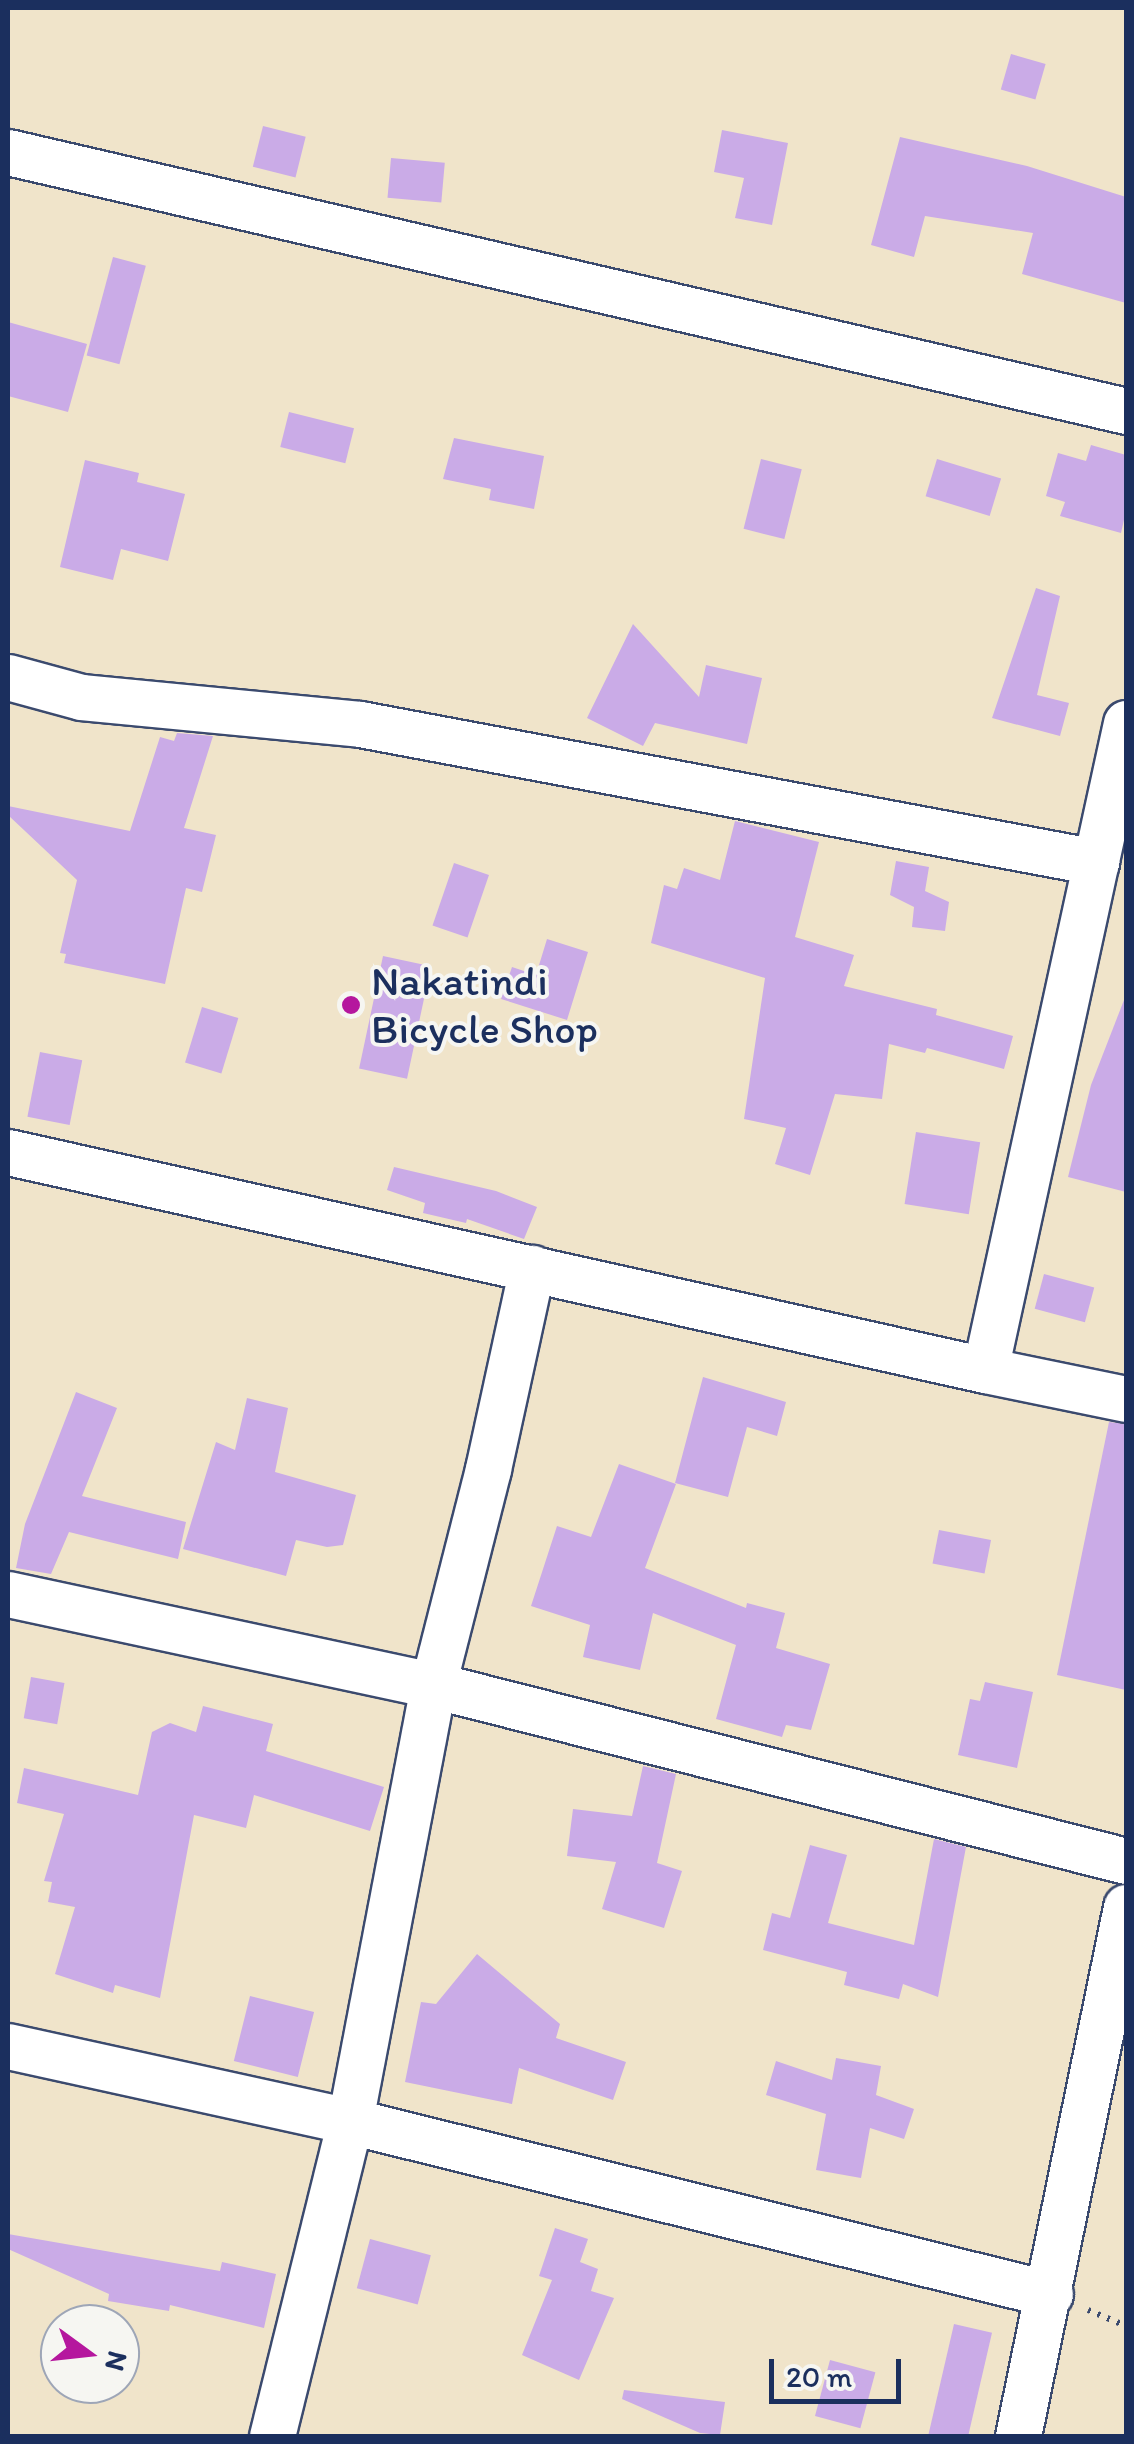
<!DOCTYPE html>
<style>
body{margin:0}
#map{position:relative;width:1134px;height:2444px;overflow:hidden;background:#f0e4ca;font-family:Itim,sans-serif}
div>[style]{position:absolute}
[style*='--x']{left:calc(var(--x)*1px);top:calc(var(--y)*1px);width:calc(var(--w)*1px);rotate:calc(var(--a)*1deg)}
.building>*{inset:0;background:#caabe7;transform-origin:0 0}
.path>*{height:6px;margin-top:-3px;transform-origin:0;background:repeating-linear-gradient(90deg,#3b4a6e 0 2.5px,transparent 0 10.5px)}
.roads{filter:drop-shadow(2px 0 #3b4a6e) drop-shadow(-2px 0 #3b4a6e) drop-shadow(0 2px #3b4a6e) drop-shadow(0 -2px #3b4a6e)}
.minor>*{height:45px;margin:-22.5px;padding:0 22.5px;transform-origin:22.5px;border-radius:22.5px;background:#fff}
.dots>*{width:28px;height:28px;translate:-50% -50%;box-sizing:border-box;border:5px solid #f6f6f2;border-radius:50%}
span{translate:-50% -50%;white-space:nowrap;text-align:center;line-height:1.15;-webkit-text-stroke:8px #f6f6f2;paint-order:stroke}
.poi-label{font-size:42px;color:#1b2f5e}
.left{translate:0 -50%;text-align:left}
.frame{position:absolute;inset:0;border:10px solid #1b2f5e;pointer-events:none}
.north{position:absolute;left:40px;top:2304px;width:100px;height:100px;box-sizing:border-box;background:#f6f6f2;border:2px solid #9ea6b7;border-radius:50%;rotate:105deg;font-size:28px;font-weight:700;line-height:40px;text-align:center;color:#1b2f5e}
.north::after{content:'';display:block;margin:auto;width:35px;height:45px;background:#b5179e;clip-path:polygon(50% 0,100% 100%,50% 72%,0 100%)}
.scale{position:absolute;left:769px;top:2359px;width:132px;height:45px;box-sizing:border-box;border:5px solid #1b2f5e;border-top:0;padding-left:12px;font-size:30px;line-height:35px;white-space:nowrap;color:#1b2f5e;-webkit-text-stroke:8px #f6f6f2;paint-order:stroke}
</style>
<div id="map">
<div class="building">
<div style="left:1011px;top:54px;width:36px;height:37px;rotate:16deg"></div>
<div style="left:263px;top:126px;width:44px;height:42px;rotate:14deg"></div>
<div style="clip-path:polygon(722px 130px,788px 143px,772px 225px,735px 218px,744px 178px,714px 172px)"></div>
<div style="clip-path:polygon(900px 137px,1027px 166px,1126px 197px,1126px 303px,1022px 274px,1033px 233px,925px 216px,914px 257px,871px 245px)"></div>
<div style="left:391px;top:158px;width:54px;height:40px;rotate:5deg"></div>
<div style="left:113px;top:257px;width:34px;height:102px;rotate:15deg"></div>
<div style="clip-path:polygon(8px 322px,87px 344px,68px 412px,8px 396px)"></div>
<div style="left:289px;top:412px;width:67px;height:36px;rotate:14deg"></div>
<div style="clip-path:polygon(454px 438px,544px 456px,534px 509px,489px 500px,491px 489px,443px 479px)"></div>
<div style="clip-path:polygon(1091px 445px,1126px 455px,1126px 511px,1121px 533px,1060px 516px,1065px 502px,1046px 496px,1058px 453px,1086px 461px)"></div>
<div style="left:761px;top:459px;width:42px;height:72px;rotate:14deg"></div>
<div style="left:937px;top:459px;width:67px;height:39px;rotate:17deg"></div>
<div style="clip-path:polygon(85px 460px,139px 473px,137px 482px,185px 494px,168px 561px,121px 549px,113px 580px,60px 567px)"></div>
<div style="clip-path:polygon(1036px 588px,1060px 596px,1037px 695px,1069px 703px,1060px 736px,992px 718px)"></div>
<div style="clip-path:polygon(633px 624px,699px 697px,706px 665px,762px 678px,747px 744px,655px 723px,643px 746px,587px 718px)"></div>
<div style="clip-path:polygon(177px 733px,213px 736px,184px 828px,216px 835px,202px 892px,186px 888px,165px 984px,64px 963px,66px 954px,60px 953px,77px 880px,8px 815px,8px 806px,130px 831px,160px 737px,174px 741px)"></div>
<div style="clip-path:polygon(735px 821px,819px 842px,795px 937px,854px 955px,844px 986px,937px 1009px,936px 1015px,1013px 1036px,1004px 1069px,927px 1048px,925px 1053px,889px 1044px,882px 1099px,835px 1094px,810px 1175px,775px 1164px,786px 1128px,744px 1119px,765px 978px,651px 943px,664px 885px,677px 889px,684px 868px,720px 880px)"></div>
<div style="clip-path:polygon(896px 861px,929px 867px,925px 891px,949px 902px,945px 931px,912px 927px,914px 907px,890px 895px)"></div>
<div style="left:454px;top:863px;width:37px;height:66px;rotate:19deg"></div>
<div style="clip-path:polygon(547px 939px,588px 952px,567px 1020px,501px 999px,512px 967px,536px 975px)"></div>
<div style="left:383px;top:956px;width:49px;height:115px;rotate:12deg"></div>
<div style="clip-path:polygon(1124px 1000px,1126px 1000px,1126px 1192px,1068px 1177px,1091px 1085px)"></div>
<div style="left:202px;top:1007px;width:38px;height:58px;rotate:17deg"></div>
<div style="left:40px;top:1052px;width:43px;height:66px;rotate:11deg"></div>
<div style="left:916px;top:1132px;width:65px;height:73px;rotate:9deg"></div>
<div style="clip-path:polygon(394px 1167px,496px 1191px,537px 1207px,524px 1239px,467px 1219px,466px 1223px,423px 1213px,425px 1203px,387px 1190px)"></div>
<div style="left:1044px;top:1274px;width:52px;height:36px;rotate:15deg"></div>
<div style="clip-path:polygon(703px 1377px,786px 1402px,777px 1436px,747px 1427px,728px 1497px,675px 1483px)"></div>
<div style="clip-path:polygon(76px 1392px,117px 1408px,82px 1496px,186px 1522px,178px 1559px,69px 1532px,51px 1574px,16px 1568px,25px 1524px)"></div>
<div style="clip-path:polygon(247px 1398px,288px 1408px,275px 1472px,356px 1495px,343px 1545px,327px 1547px,296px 1540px,286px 1576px,183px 1549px,216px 1442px,235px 1450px)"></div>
<div style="clip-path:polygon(1109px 1422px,1126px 1424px,1126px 1690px,1057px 1675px)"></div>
<div style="clip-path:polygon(619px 1464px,676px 1484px,645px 1568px,746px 1608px,747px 1603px,785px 1613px,776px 1648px,830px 1664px,811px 1730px,786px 1725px,782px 1737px,716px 1719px,736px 1645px,653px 1613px,640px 1670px,583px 1657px,590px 1625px,531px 1606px,557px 1526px,591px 1537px)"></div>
<div style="left:939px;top:1530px;width:53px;height:34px;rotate:11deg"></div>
<div style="left:31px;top:1677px;width:34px;height:42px;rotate:10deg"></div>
<div style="clip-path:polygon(985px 1682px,1033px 1692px,1017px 1768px,958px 1755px,970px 1699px,980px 1701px)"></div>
<div style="clip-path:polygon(203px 1706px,273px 1724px,266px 1751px,384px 1787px,370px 1831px,254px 1795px,246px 1828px,194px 1815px,160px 1998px,115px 1985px,113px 1993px,55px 1974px,75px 1907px,48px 1902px,52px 1882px,44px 1881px,64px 1814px,17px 1803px,24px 1768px,138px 1795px,152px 1732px,170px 1723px,196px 1732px)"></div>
<div style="clip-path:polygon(643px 1766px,676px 1774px,657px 1863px,682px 1871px,664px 1928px,602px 1909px,616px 1862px,567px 1856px,573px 1809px,632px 1816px)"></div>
<div style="clip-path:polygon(934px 1839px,966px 1847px,938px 1997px,903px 1984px,899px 1999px,844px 1985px,847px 1972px,763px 1950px,772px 1913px,790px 1918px,810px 1845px,847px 1855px,828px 1923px,914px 1945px)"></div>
<div style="clip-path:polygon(477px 1954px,560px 2024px,556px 2038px,626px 2062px,613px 2100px,519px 2068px,512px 2104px,405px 2082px,421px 2002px,436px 2004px)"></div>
<div style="left:250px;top:1996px;width:66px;height:67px;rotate:14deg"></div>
<div style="clip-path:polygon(836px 2058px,881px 2066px,876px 2095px,914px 2109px,904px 2139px,870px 2128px,861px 2178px,816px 2170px,826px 2114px,766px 2095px,776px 2061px,832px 2080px)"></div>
<div style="clip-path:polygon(555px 2228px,588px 2239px,580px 2262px,598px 2269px,591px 2291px,614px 2298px,579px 2380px,522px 2355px,552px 2280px,539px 2276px)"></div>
<div style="clip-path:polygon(8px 2234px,220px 2271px,222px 2262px,276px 2274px,264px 2328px,170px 2305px,169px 2311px,108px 2301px,109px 2294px,8px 2249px)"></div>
<div style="left:370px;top:2239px;width:63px;height:51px;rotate:15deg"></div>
<div style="left:954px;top:2324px;width:39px;height:115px;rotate:13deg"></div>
<div style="left:830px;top:2360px;width:47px;height:58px;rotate:15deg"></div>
<div style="clip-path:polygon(624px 2390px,725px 2402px,720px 2435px,700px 2433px,622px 2399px)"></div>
</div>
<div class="path">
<div style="--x:1088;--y:2310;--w:41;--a:22.8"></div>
</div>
<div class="roads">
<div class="minor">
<div style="--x:8;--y:152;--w:1148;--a:13.04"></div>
<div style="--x:8;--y:677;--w:76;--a:15.3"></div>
<div style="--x:81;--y:697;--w:280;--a:5.5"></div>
<div style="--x:360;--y:724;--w:749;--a:10.62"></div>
<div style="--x:1126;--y:723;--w:662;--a:102.29"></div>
<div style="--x:985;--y:1370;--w:144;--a:11.6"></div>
<div style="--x:8;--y:1152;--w:1001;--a:12.58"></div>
<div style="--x:8;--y:1594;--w:435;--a:12.1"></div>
<div style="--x:433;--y:1685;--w:715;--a:14.25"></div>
<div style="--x:8;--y:2046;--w:350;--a:12.4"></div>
<div style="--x:350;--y:2121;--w:721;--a:13.88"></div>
<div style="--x:272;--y:2436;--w:325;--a:-76.1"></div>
<div style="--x:350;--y:2121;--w:444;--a:-79.2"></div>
<div style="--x:433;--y:1685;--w:223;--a:-75.7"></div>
<div style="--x:488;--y:1469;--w:206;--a:-77.7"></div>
<div style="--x:1018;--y:2436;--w:540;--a:-78.46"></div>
</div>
</div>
<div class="dots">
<div style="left:351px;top:1005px;background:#b5179e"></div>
</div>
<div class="poi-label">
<span class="left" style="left:371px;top:1005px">Nakatindi<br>Bicycle Shop</span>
</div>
<div class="frame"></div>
<div class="north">N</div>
<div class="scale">20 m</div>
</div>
